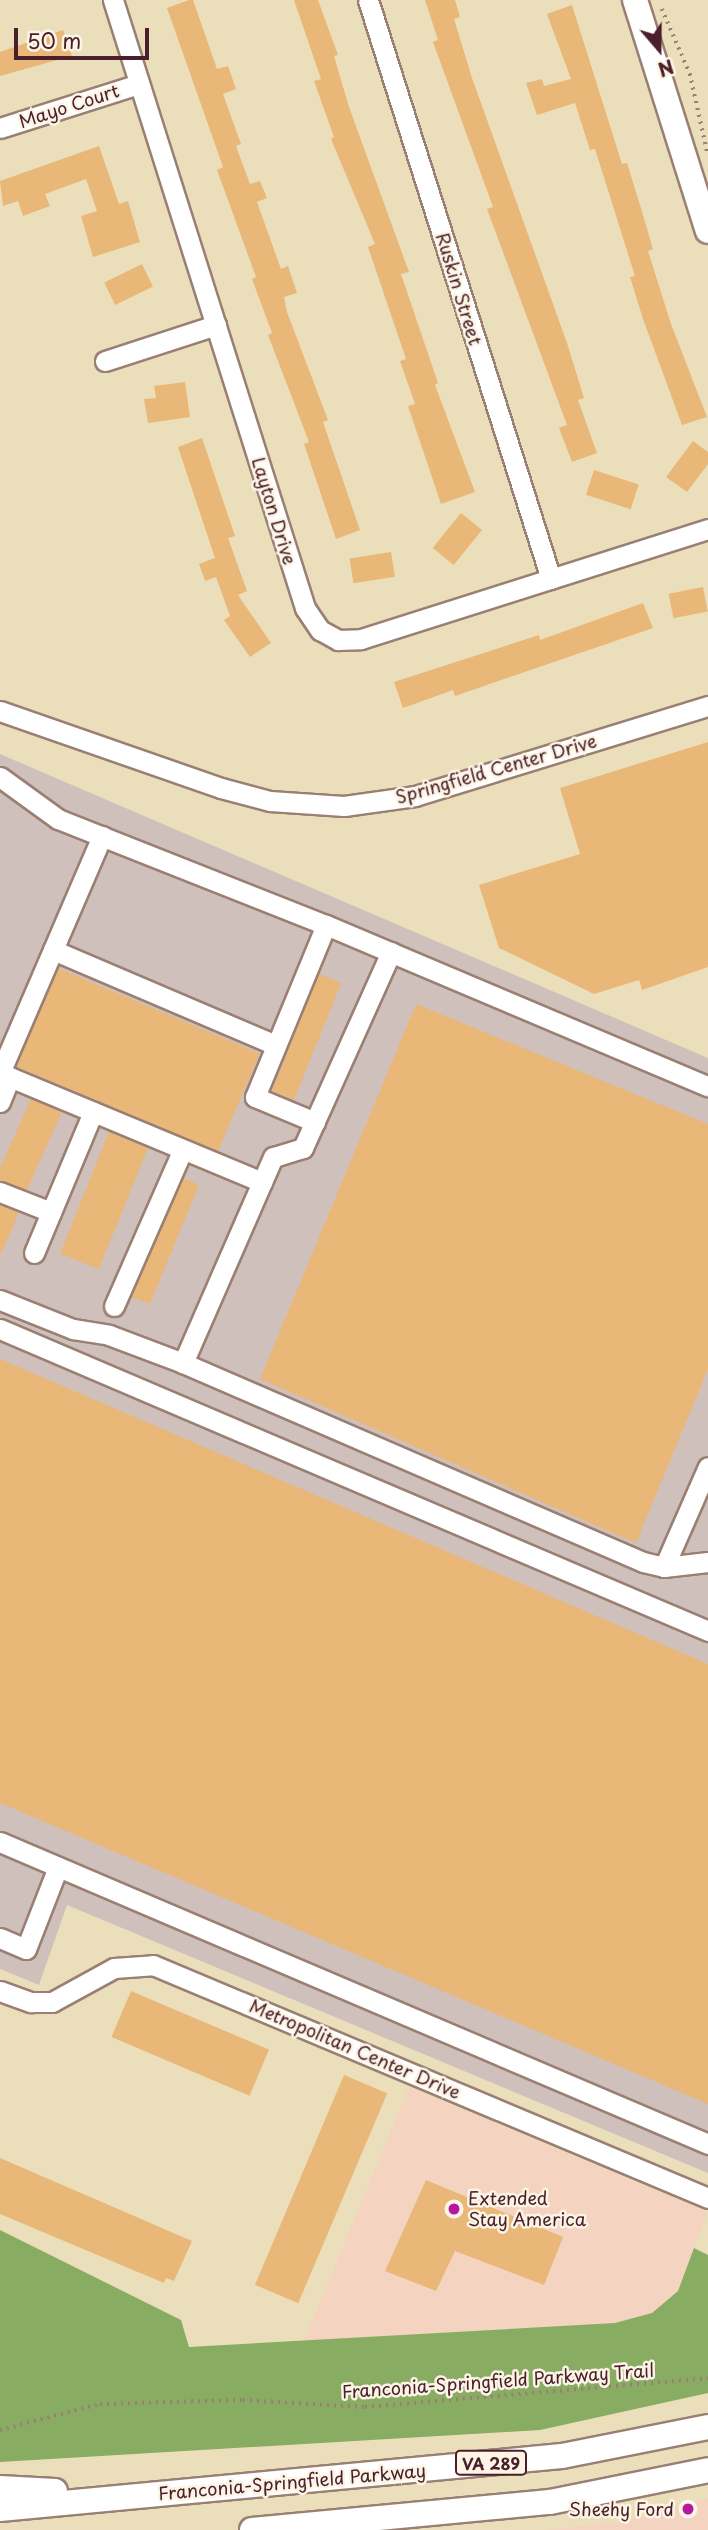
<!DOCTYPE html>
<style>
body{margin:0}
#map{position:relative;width:708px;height:2530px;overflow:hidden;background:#ebdfbb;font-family:"Playpen Sans",sans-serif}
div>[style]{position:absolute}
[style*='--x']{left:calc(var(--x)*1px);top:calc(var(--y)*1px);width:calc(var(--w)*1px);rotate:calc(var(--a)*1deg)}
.built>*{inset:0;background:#f4d3c0}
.industrial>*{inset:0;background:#d0c0bc}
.forest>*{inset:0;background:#87ac62}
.building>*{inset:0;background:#e9b777;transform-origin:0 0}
.path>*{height:3.5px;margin-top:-1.75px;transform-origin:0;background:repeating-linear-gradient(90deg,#9a7f73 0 2px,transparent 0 7px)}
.roads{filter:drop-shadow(2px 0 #9a7f73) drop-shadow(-2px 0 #9a7f73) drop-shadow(0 2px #9a7f73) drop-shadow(0 -2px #9a7f73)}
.minor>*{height:19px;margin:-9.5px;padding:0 9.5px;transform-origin:9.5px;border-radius:9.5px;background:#fff}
.major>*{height:24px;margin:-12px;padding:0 12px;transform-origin:12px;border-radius:12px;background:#fff}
.dots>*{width:19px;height:19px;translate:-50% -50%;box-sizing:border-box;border:4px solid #fcf5e5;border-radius:50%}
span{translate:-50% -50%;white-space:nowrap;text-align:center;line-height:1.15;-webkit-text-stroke:5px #fcf5e5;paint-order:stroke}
.shield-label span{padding:2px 5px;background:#fcf5e5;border:2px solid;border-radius:5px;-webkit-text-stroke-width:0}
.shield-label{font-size:16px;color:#4a1f2b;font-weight:700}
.street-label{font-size:18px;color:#4a1f2b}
.poi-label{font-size:18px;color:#4a1f2b}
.left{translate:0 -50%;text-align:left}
.right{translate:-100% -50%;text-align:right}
.north{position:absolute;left:624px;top:14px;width:70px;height:70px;-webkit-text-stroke:5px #fcf5e5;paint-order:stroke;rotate:160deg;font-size:19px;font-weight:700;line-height:28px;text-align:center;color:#4a1f2b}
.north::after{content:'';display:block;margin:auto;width:24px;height:32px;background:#4a1f2b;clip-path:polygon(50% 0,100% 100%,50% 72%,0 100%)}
.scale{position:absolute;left:14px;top:28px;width:135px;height:32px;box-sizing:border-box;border:4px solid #4a1f2b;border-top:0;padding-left:9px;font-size:21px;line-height:24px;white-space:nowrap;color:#4a1f2b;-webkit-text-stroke:5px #fcf5e5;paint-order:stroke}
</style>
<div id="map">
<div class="built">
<div style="clip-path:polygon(409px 2087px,708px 2212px,678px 2291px,652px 2313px,615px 2323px,304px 2341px)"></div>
<div style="clip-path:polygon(708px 2498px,708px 2530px,545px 2530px,626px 2521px)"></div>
</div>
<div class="industrial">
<div style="clip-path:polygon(0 754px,708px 1058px,708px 2173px,67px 1905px,39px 1985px,0 1969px)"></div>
</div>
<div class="forest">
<div style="clip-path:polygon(0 2230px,181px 2320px,189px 2347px,615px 2323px,652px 2313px,678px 2291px,694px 2248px,708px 2255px,708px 2393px,540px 2430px,0 2462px)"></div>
</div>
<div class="building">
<div style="clip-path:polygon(189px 0,193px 0,217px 69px,228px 66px,236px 89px,223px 94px,241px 144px,236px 146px,250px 184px,260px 181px,267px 198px,257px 202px,281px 269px,288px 266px,297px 293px,284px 297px,287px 312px,328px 420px,323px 422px,360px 530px,336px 539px,304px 444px,309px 442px,268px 335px,272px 333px,252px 279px,256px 277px,217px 170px,223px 167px,167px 8px)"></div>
<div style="clip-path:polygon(294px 0,318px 0,338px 55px,334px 56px,349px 107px,409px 272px,401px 274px,438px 383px,435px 385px,475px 492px,441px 504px,408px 406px,415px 404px,400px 361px,406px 359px,368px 247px,375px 244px,331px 139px,334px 137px,314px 81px,321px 79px)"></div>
<div style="clip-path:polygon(425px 0,455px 0,460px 17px,454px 19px,472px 78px,567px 343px,584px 398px,578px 400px,597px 453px,572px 462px,559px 428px,567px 425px,487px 209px,493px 207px,433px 42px,438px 40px)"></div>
<div style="clip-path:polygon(572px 5px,622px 164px,627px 163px,640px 205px,653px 249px,648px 251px,671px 324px,707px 417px,682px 425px,643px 319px,630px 277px,635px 276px,595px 149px,590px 150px,575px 103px,537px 115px,526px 83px,542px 79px,544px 86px,571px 79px,547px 14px)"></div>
<div style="clip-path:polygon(63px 30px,72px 56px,0 76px,0 52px)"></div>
<div style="clip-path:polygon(99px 146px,119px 204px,128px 201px,140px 242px,93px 257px,81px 216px,97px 211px,86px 179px,45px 194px,50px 206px,23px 216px,18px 201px,3px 206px,0 181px)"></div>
<div style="left:142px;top:264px;width:25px;height:42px;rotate:64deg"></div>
<div style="clip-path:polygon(185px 382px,190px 417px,148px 423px,144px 399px,156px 398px,154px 386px)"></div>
<div style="clip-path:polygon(202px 438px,235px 536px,228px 538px,247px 591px,238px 595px,271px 643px,250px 657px,224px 620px,230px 616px,216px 577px,205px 581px,199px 564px,215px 558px,178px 447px)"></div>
<div style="clip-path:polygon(693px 441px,708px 452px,708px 464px,687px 492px,666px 477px)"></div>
<div style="left:594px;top:470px;width:47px;height:26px;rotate:18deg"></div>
<div style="left:461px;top:513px;width:27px;height:45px;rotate:39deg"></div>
<div style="left:391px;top:552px;width:25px;height:42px;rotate:81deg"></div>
<div style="left:703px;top:587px;width:25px;height:35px;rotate:79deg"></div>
<div style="clip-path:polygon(643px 603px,653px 628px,455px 696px,453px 690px,403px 708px,394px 682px,539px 635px,540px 640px)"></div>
<div style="clip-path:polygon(708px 742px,708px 967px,642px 990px,639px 980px,594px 994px,499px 948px,479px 885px,580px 854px,560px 788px)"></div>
<div style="left:58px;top:968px;width:219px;height:107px;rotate:23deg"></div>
<div style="left:319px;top:974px;width:24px;height:126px;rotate:22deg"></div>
<div style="clip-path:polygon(416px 1004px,708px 1124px,708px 1369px,636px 1543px,260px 1379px)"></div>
<div style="clip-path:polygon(31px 1099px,62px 1112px,27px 1190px,0 1180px,0 1168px)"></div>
<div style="left:109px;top:1132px;width:42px;height:131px;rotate:22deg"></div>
<div style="clip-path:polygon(183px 1178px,199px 1185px,150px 1304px,131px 1297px)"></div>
<div style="clip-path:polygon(0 1205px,19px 1213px,0 1256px)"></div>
<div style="clip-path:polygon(0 1359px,708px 1664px,708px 2104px,0 1803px)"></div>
<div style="left:131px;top:1991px;width:150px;height:50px;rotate:23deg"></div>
<div style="left:344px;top:2075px;width:47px;height:228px;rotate:23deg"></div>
<div style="clip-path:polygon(0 2158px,192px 2241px,174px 2281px,166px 2278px,164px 2283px,0 2214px)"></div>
<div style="clip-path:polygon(426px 2180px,563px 2237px,544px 2285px,455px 2251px,436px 2291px,385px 2271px)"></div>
</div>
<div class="path">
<div style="--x:662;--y:9;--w:71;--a:66.7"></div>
<div style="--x:690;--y:74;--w:83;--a:77.5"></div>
<div style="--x:0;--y:2430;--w:103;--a:-14.6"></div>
<div style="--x:100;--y:2404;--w:143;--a:-1.6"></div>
<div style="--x:243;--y:2400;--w:122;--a:3.3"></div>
<div style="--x:365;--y:2407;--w:344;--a:-4.8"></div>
</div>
<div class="roads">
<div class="minor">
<div style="--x:113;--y:0;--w:638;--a:72.47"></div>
<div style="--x:305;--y:608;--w:27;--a:56"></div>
<div style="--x:320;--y:630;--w:21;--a:29"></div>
<div style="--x:338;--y:640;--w:23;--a:-2"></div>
<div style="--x:361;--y:639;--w:364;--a:-17.6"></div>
<div style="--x:368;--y:0;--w:607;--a:72.46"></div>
<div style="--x:0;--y:128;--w:146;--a:-17.6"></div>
<div style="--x:105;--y:361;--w:117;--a:-18"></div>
<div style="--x:0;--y:711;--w:234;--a:19.2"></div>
<div style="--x:221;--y:788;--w:51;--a:14.9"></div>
<div style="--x:270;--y:801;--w:74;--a:3.9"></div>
<div style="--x:344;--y:806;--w:72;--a:-8"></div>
<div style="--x:415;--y:796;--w:307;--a:-17.1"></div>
<div style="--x:0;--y:777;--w:72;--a:35.9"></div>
<div style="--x:58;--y:819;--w:288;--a:21.6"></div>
<div style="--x:326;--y:925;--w:415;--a:22.9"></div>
<div style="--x:102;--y:836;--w:258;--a:113.3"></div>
<div style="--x:0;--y:1073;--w:284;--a:22.6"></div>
<div style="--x:53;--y:950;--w:242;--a:23.1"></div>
<div style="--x:391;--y:952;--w:215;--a:114.2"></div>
<div style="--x:303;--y:1148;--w:31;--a:163"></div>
<div style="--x:273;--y:1157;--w:225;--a:113.6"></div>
<div style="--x:183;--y:1363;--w:501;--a:23.39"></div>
<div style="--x:643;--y:1562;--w:22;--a:13"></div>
<div style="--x:664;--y:1567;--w:44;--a:-6.5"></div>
<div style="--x:0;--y:1102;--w:27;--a:-68"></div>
<div style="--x:315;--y:1122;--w:65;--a:-157.4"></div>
<div style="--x:255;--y:1097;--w:186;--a:-67.6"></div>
<div style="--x:0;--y:1192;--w:55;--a:21.4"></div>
<div style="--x:34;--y:1253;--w:153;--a:-67.3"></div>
<div style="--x:0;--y:1300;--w:79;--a:21.7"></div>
<div style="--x:73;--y:1329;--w:36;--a:9"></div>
<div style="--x:109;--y:1335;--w:79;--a:20.7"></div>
<div style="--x:114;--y:1306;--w:171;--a:-66.3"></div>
<div style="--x:0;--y:1329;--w:770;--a:23.1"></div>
<div style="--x:664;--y:1567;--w:109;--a:-66.3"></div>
<div style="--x:0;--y:1842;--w:770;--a:23.1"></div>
<div style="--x:0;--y:1938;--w:28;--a:23"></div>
<div style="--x:26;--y:1949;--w:88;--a:-68.7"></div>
<div style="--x:0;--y:1991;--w:33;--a:20"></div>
<div style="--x:31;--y:2002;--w:21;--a:0"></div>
<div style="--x:52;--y:2002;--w:71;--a:-28.7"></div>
<div style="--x:114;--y:1968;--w:39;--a:-4"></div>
<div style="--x:153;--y:1965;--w:602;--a:22.77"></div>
</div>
<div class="major">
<div style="--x:635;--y:0;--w:242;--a:72.5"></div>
<div style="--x:0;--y:2488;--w:55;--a:3.1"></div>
<div style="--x:0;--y:2509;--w:564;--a:-5.39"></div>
<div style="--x:562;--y:2456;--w:149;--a:-11.2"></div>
<div style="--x:252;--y:2530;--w:299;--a:-5.4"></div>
<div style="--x:550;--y:2502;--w:161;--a:-11.4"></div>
</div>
</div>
<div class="dots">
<div style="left:454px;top:2209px;background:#b5179e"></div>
<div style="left:688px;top:2509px;background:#b5179e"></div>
</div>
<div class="shield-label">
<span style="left:491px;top:2463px">VA 289</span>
</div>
<div class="street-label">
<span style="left:69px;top:106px;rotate:-18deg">Mayo Court</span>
<span style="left:459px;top:289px;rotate:73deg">Ruskin Street</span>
<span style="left:274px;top:511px;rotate:73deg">Layton Drive</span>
<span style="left:496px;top:769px;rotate:-16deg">Springfield Center Drive</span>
<span style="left:355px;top:2049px;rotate:23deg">Metropolitan Center Drive</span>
<span style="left:498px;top:2381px;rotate:-4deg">Franconia-Springfield Parkway Trail</span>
<span style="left:292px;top:2482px;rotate:-5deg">Franconia-Springfield Parkway</span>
</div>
<div class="poi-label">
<span class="left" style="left:468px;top:2209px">Extended<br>Stay America</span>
<span class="right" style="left:674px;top:2509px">Sheehy Ford</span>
</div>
<div class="north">N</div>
<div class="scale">50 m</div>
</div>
